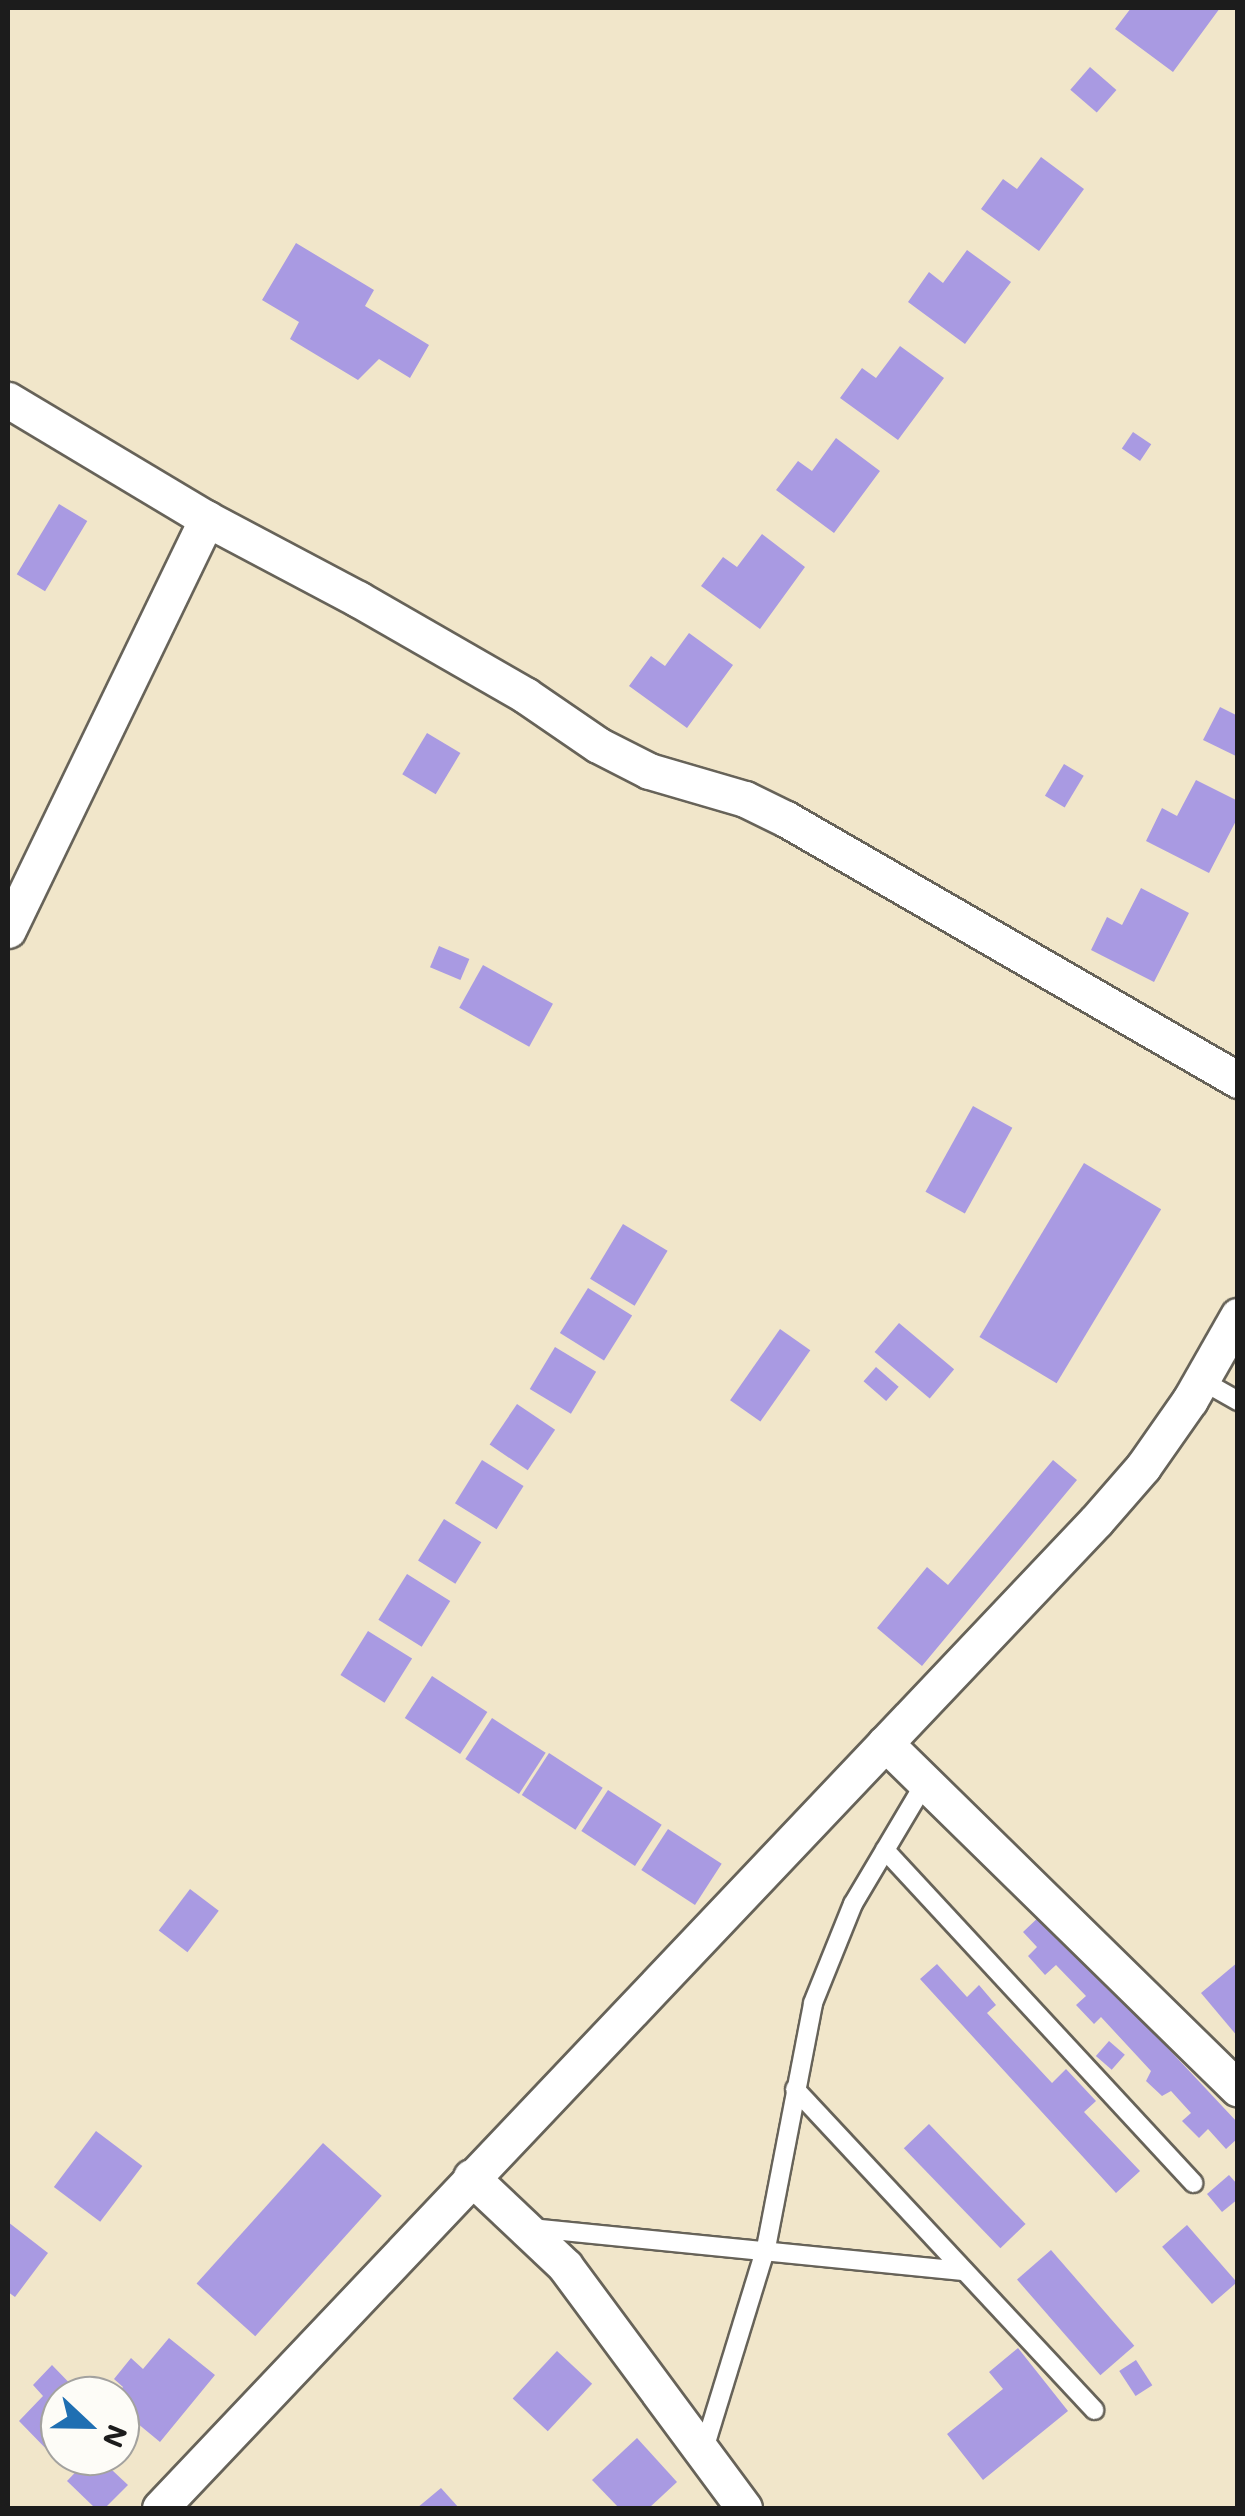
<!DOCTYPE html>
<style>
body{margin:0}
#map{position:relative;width:1245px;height:2516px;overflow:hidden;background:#f1e6ca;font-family:Mali,sans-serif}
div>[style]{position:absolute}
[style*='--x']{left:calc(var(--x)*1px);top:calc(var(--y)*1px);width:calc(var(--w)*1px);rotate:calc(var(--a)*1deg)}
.building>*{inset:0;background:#a99ae2;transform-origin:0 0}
.roads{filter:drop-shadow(2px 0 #676359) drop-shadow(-2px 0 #676359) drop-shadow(0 2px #676359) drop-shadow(0 -2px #676359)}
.service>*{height:18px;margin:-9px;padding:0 9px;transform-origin:9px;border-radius:9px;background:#fff}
.minor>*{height:35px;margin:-17.5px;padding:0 17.5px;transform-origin:17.5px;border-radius:17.5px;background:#fff}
span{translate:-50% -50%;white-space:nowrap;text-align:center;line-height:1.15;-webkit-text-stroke:9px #fdfcf7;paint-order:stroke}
.frame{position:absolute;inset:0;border:10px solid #1c1c1c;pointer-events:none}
.north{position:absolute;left:40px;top:2376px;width:100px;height:100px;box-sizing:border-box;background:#fdfcf7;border:2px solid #a3a29f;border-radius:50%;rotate:112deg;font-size:28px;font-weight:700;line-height:40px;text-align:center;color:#1c1c1c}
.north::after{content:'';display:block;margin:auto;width:35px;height:45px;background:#1f6fb2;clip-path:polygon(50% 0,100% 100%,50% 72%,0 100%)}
</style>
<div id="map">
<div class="building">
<div style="clip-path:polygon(1131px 8px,1151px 9px,1220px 8px,1173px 72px,1115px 29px)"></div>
<div style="left:1090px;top:67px;width:35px;height:30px;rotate:41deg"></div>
<div style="clip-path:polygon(1041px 157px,1084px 189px,1039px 251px,981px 209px,1003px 179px,1017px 189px)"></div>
<div style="clip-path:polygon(296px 243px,374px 290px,365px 306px,429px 345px,410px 378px,379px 359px,358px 380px,290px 339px,299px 322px,262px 300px)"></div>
<div style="clip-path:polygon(967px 250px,1011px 282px,965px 344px,908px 302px,929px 272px,943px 283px)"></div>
<div style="clip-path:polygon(900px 346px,944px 378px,898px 440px,840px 398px,862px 368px,876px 378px)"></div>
<div style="left:1133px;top:432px;width:22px;height:20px;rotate:34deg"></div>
<div style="clip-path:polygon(836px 438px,880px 471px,834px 533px,776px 490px,798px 461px,812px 471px)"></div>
<div style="left:59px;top:504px;width:33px;height:82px;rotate:31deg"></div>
<div style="clip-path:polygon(762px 534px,805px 567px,760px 629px,701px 586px,723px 557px,737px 567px)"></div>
<div style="clip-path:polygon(689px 633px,733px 665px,687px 728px,629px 686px,651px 656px,665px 666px)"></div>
<div style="clip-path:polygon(1220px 707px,1238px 716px,1238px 757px,1203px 740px)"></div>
<div style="left:427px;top:733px;width:39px;height:48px;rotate:31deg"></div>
<div style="left:1064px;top:764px;width:23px;height:37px;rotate:31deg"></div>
<div style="clip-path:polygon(1196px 780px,1238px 801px,1238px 817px,1209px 873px,1146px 841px,1162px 808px,1177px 816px)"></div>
<div style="clip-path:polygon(1141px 888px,1189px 913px,1154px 982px,1091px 950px,1107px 917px,1122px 925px)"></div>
<div style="left:439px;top:946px;width:33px;height:23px;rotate:23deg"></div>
<div style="left:483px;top:965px;width:80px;height:49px;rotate:29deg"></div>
<div style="left:973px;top:1106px;width:45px;height:98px;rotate:29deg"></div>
<div style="left:1084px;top:1163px;width:90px;height:203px;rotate:31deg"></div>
<div style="left:623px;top:1224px;width:52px;height:64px;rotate:31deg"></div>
<div style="left:588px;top:1288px;width:52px;height:53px;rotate:32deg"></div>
<div style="left:899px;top:1323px;width:72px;height:38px;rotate:40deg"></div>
<div style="left:780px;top:1329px;width:37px;height:87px;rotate:35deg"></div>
<div style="left:555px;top:1347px;width:48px;height:49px;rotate:31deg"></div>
<div style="left:876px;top:1367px;width:30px;height:19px;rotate:41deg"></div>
<div style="left:517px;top:1404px;width:46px;height:49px;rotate:34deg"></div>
<div style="left:482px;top:1460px;width:49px;height:51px;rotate:32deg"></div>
<div style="clip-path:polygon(1053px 1460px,1077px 1480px,922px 1666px,877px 1628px,927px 1567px,948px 1585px)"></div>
<div style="left:444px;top:1519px;width:44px;height:49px;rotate:32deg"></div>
<div style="left:407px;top:1574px;width:51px;height:54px;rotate:32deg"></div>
<div style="left:368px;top:1631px;width:52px;height:52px;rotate:32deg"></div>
<div style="left:432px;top:1676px;width:66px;height:50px;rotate:33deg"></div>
<div style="left:492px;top:1718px;width:64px;height:49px;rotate:33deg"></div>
<div style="left:549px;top:1753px;width:64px;height:50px;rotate:33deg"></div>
<div style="left:608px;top:1790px;width:64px;height:49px;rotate:33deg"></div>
<div style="left:668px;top:1829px;width:64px;height:49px;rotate:33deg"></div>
<div style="left:190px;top:1889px;width:36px;height:52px;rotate:37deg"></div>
<div style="clip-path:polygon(1042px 1914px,1238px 2123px,1238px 2138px,1226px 2149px,1208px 2129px,1199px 2138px,1182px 2121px,1191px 2113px,1171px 2091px,1162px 2096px,1146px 2081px,1151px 2071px,1101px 2017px,1094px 2024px,1076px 2005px,1086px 1996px,1056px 1965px,1045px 1975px,1028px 1956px,1037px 1947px,1023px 1932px)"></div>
<div style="clip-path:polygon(1238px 1962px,1238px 2037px,1201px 1993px)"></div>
<div style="clip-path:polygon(937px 1964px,967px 1997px,979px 1985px,996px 2005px,987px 2013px,1052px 2083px,1066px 2069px,1096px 2101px,1084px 2112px,1140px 2171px,1116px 2193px,920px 1979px)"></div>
<div style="left:1109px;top:2041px;width:21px;height:20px;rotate:41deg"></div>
<div style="left:929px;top:2124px;width:139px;height:35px;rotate:46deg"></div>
<div style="left:96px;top:2131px;width:58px;height:70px;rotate:37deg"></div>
<div style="left:323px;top:2143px;width:79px;height:189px;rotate:42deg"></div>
<div style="clip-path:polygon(1229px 2175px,1238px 2185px,1238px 2199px,1222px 2212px,1207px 2194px)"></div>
<div style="clip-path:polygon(8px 2222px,48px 2253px,15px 2297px,8px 2292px)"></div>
<div style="left:1187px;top:2225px;width:76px;height:33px;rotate:49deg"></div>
<div style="left:1051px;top:2250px;width:127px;height:45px;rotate:49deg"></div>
<div style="clip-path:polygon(169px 2338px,215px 2375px,160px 2442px,120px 2409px,120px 2396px,115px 2396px,123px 2387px,114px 2379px,131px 2358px,143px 2369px)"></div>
<div style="clip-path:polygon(1018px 2348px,1068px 2411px,983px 2480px,947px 2434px,1003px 2389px,989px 2372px)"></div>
<div style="left:557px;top:2351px;width:48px;height:65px;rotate:43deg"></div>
<div style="left:1136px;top:2360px;width:30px;height:20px;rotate:57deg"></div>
<div style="clip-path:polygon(52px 2365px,82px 2396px,60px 2396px,60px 2453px,55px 2458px,19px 2421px,43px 2396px,33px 2385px)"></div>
<div style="clip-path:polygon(637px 2438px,677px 2482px,649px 2508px,619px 2508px,592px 2480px)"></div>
<div style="clip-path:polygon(91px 2456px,97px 2456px,128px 2485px,105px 2508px,95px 2508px,67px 2481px)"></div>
<div style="clip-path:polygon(441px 2488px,459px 2508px,417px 2508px)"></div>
</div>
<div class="roads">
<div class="service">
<div style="--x:1201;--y:1380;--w:43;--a:29.6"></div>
<div style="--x:885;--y:1850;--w:454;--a:47.2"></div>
<div style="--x:795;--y:2089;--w:439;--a:47"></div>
<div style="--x:532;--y:2228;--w:434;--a:5.7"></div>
<div style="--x:704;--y:2449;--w:210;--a:-72.9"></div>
<div style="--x:766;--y:2248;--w:249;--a:-79.1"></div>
<div style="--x:813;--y:2003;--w:107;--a:-68"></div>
<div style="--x:853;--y:1904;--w:143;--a:-59.3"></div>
</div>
<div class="minor">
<div style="--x:8;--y:400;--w:232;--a:30.9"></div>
<div style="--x:207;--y:519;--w:171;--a:27.9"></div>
<div style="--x:358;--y:599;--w:193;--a:29.9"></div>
<div style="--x:525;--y:695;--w:88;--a:34.4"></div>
<div style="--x:598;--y:745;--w:57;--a:27"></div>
<div style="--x:649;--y:771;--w:100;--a:16.3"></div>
<div style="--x:745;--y:799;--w:46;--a:26"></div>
<div style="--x:786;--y:819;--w:522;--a:30"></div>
<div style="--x:8;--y:930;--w:457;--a:-64.2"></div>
<div style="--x:885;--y:1743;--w:494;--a:44.4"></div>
<div style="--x:471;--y:2177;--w:129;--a:43.4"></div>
<div style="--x:565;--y:2266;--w:301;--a:53.5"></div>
<div style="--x:160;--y:2508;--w:1360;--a:-46.52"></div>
<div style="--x:1096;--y:1521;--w:72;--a:-49"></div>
<div style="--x:1143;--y:1467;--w:82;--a:-55"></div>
<div style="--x:1190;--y:1400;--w:97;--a:-60.3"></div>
</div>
</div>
<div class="frame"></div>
<div class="north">N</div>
</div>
